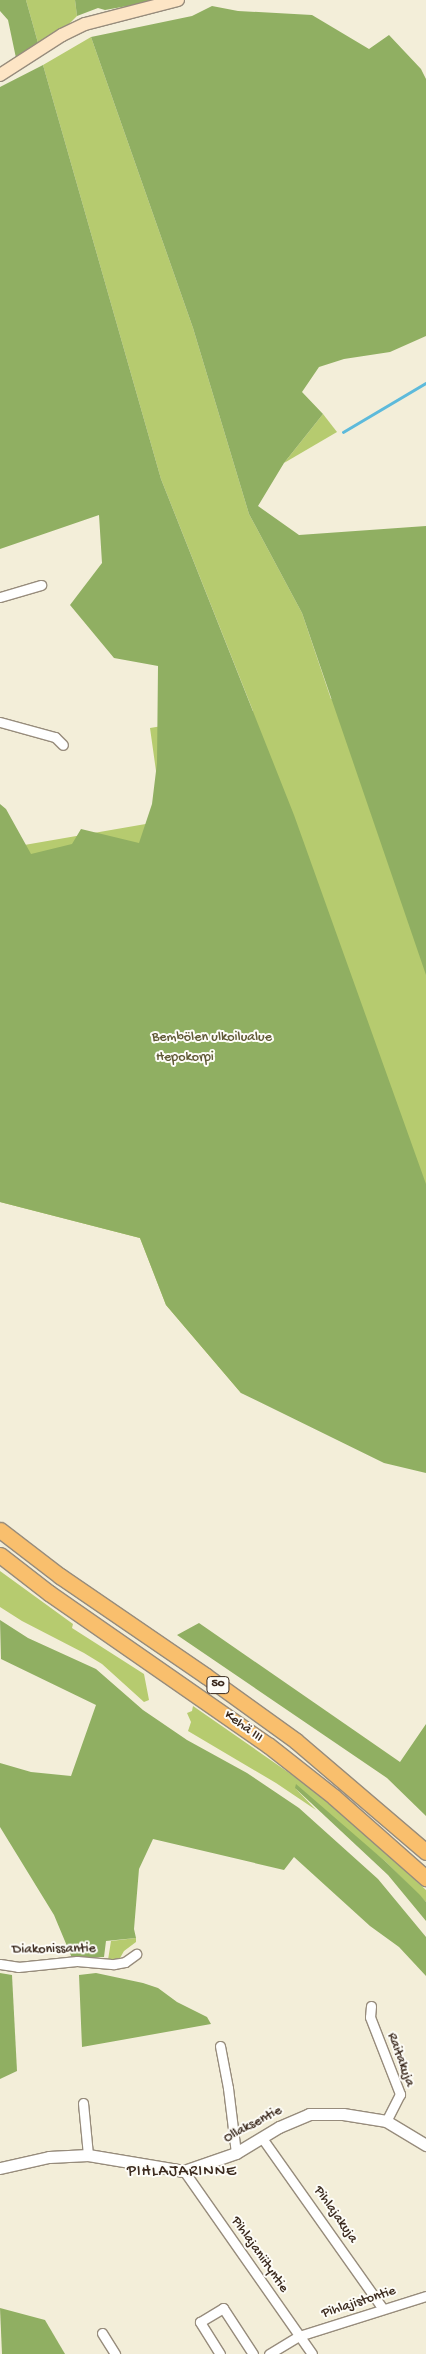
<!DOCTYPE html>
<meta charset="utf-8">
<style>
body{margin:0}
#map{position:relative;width:426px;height:2354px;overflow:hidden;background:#f3eed9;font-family:"Gochi Hand",sans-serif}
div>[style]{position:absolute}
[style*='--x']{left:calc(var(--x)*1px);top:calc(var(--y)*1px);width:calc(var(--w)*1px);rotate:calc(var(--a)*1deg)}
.green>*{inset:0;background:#b6cb6f}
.forest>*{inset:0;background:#90af62}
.stream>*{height:2.5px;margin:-1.25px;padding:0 1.25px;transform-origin:1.25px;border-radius:1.25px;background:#5dbadb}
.roads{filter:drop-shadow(1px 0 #978c7c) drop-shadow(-1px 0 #978c7c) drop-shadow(0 1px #978c7c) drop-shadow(0 -1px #978c7c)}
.minor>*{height:9px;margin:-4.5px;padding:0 4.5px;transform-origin:4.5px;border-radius:4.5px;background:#fff}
.tertiary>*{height:11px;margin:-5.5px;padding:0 5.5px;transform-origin:5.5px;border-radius:5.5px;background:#fff}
.secondary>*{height:12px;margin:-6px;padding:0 6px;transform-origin:6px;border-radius:6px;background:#fde5c5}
.trunk>*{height:15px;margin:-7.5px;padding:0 7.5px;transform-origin:7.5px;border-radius:7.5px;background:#f9bf6d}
span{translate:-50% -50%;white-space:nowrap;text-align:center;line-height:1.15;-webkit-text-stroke:4px #fdfcf7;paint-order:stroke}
.shield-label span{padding:1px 4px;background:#fdfcf7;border:1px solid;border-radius:4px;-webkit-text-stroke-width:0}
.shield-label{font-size:12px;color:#3b2a1e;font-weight:700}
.park-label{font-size:14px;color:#605a36}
.street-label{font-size:14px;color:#3b2a1e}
.quarter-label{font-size:16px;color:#3b2a1e;letter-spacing:1px}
</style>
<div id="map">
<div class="green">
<div style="clip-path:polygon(26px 0,75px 0,77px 16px,68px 25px,38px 43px)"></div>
<div style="clip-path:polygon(91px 37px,193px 328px,249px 514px,302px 613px,331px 699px,426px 684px,426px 1405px,241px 1393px,166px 1305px,140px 1238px,0 1202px,7px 848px,163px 821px,150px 728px,253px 711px,161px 479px,43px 65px)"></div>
<div style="clip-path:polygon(323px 414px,337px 432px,284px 463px)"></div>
<div style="clip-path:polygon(0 1571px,73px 1624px,72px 1628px,144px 1674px,149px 1700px,144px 1702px,102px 1664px,84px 1653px,22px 1621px,0 1607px)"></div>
<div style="clip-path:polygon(193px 1706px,308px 1786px,355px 1825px,426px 1890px,426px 1902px,386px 1862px,295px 1788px,316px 1810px,276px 1783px,188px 1731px,191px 1722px,187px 1713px,192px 1711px)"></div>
<div style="clip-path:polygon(136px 1938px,136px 1942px,124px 1951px,120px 1958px,115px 1961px,108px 1960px,111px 1941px)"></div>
</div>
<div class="forest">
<div style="clip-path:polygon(0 0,26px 0,38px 43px,16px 58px,8px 20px,0 11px)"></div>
<div style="clip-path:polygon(75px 0,161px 0,105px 10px,98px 8px,77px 16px)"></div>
<div style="clip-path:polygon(212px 6px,238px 11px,312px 15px,369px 49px,389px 35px,421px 69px,426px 79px,426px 336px,390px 352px,344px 359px,319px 367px,302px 392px,323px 414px,284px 463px,258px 506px,299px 535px,426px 526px,426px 975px,302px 613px,249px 514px,193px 328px,91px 37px,192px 16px)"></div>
<div style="clip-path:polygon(43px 65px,161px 479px,294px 815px,426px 1184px,426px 1473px,384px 1463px,241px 1393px,166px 1305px,140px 1238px,0 1202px,0 804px,6px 809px,31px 854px,72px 844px,81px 829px,139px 843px,152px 804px,157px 763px,158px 666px,114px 658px,70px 605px,102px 563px,99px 515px,0 549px,0 87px)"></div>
<div style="clip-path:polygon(0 1620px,28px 1638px,96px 1669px,143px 1710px,187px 1740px,247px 1773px,299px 1808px,378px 1879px,426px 1937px,426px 1976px,399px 1947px,370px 1926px,294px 1857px,284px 1870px,153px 1839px,139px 1869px,134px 1929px,136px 1938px,106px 1941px,104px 1957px,72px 1958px,54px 1915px,0 1827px,0 1763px,31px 1772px,71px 1776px,96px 1705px,1px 1659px)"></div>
<div style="clip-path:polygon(199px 1623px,400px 1762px,426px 1724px,426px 1816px,387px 1778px,177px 1635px)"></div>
<div style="clip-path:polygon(296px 1784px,386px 1862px,420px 1895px,426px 1902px,426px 1921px,388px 1875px,295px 1788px)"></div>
<div style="clip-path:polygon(0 1973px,12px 1975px,17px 2071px,0 2079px)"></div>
<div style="clip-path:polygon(96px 1973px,143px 1983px,158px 1988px,177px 2002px,207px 2017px,211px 2024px,82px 2047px,79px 1975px)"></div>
<div style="clip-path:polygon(0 2308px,45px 2320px,65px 2354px,2px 2354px)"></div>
</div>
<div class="stream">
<div style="--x:343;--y:432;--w:96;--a:-30.6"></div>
</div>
<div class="roads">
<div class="minor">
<div style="--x:0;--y:597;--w:43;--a:-16.3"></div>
<div style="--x:0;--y:722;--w:57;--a:15.3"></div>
<div style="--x:55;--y:737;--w:11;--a:45"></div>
<div style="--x:0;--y:1964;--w:18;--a:9"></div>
<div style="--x:18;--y:1967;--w:59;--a:-5.8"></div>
<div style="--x:77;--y:1961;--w:37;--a:5"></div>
<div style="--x:114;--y:1964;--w:11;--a:-10"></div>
<div style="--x:125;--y:1962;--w:14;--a:-36"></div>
<div style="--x:371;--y:2006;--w:11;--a:95"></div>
<div style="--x:370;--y:2017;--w:83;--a:68.7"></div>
<div style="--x:400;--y:2094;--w:30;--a:117"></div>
<div style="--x:220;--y:2046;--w:43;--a:79.2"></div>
<div style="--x:228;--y:2088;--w:65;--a:83"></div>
<div style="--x:83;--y:2103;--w:52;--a:84.5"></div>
<div style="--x:262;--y:2138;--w:209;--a:54.7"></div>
<div style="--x:184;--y:2171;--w:223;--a:55"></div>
<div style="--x:102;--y:2333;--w:25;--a:58"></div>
<div style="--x:220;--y:2354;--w:38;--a:-122"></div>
<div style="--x:200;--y:2322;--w:27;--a:-31"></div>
<div style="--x:223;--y:2308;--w:55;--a:56.9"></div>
<div style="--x:269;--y:2354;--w:35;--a:-31"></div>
<div style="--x:299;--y:2336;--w:133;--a:-17.5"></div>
</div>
<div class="tertiary">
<div style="--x:0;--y:2168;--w:50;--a:-12.7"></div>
<div style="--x:49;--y:2157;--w:39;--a:-3"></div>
<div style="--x:88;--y:2155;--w:97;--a:9.5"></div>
<div style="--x:184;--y:2171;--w:55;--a:-19.1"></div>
<div style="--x:236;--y:2153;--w:50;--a:-31.2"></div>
<div style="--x:279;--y:2127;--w:33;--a:-23"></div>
<div style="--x:309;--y:2114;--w:34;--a:0"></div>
<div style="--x:343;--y:2114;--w:44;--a:9.2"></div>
<div style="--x:386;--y:2121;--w:47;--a:31"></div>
</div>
<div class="secondary">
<div style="--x:0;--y:75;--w:74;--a:-32.8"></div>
<div style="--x:62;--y:35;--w:25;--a:-26"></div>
<div style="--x:85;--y:24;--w:96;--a:-14.5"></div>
</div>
<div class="trunk">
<div style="--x:0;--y:1530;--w:76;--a:37.5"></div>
<div style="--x:60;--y:1576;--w:177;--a:34.4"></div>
<div style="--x:206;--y:1676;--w:111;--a:35.8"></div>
<div style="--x:296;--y:1741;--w:171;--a:40.5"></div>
<div style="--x:0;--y:1555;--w:62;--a:37.8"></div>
<div style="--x:49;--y:1593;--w:267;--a:34.8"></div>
<div style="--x:268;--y:1745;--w:84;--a:38.2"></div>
<div style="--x:334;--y:1797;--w:123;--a:41.4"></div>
</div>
</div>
<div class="shield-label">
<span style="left:218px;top:1685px">50</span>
</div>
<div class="park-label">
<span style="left:212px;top:1038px">Bembölen ulkoilualue</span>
<span style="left:185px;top:1058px">Hepokorpi</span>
</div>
<div class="street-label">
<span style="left:243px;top:1727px;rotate:36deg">Kehä III</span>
<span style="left:54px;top:1950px;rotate:-1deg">Diakonissantie</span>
<span style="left:400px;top:2060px;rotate:70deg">Raitakuja</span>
<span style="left:253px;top:2125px;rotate:-28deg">Ollaksentie</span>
<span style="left:335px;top:2215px;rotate:55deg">Pihlajakuja</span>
<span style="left:259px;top:2255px;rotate:55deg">Pihlajaniityntie</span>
<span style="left:359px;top:2303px;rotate:-18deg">Pihlajistontie</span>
</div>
<div class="quarter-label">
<span style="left:182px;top:2173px">PIHLAJARINNE</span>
</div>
</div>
